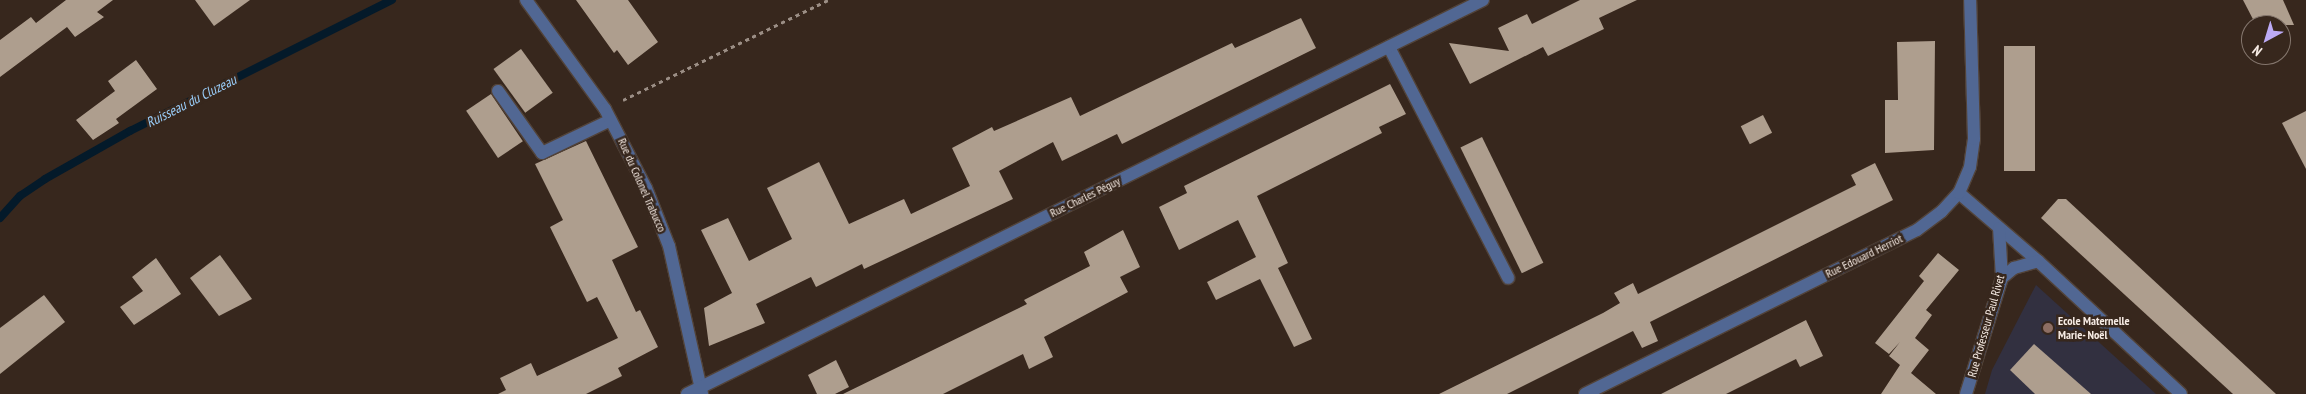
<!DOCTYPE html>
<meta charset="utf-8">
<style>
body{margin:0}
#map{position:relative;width:2306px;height:394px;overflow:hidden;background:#37271d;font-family:"PT Sans Narrow",sans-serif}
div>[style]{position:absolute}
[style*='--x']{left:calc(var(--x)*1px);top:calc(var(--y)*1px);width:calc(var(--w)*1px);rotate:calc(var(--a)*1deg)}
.education>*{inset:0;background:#323040}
.stream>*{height:8px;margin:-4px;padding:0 4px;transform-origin:4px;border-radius:4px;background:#041a2a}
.building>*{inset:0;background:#ae9e8e;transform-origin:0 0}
.path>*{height:3px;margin-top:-1.5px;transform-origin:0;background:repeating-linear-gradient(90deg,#9b8e85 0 4px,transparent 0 8px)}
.roads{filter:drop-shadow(1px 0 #524339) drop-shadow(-1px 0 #524339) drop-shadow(0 1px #524339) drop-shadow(0 -1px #524339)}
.lane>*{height:12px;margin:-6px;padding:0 6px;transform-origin:6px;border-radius:6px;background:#516793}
.street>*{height:12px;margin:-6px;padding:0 6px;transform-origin:6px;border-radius:6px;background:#516793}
.dots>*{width:14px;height:14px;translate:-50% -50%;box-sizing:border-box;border:2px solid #37271d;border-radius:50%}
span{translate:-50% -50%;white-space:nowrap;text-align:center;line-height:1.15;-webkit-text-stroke:5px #37271d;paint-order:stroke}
.street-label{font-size:12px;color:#f7ece5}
.poi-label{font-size:12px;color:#f7ece5;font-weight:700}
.left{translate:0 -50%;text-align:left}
.water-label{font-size:14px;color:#9acefa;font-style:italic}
.north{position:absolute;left:2241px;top:15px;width:50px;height:50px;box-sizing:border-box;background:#37271d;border:1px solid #84766d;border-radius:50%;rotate:219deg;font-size:14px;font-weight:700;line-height:20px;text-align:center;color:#f7ece5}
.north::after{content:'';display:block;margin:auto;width:18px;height:22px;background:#bcaaf5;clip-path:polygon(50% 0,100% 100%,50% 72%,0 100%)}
</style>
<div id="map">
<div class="education">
<div style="clip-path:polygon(2036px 285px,2156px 394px,1985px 394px,1992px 370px)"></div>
</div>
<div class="stream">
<div style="--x:0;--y:218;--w:30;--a:-48"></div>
<div style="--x:20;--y:196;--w:30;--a:-34"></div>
<div style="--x:45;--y:179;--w:98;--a:-29.5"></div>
<div style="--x:130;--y:131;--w:293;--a:-26.6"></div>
</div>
<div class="building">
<div style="clip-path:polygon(66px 0,113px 0,97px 12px,104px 17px,75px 37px,67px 27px,0 77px,0 40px,31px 17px,36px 23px)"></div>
<div style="clip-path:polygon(195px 0,250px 0,214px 26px)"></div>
<div style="clip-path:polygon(576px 0,628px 0,658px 42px,628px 65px,617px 50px,614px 53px)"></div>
<div style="clip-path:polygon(1580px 0,1637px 0,1599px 18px,1604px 29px,1548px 56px,1543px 47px,1470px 84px,1449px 43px,1509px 51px,1498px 28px,1527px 14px,1532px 24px)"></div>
<div style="clip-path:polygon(2243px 0,2283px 0,2294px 25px,2256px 25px)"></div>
<div style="clip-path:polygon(1301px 18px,1316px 48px,1122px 144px,1117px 134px,1062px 161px,1053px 142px,999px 171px,1013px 199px,864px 269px,862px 264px,816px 287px,811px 277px,756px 304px,765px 323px,709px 346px,704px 308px,732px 293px,701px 230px,728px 218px,749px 261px,792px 239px,767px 188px,819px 162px,849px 224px,904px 199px,911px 214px,970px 186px,952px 148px,992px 127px,994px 131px,1071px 97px,1080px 116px,1232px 43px,1235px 48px)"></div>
<div style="clip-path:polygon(1935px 41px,1934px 150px,1885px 153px,1885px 100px,1898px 100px,1897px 42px)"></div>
<div style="left:2004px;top:46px;width:31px;height:125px"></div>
<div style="left:521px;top:49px;width:54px;height:34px;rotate:54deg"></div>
<div style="clip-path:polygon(136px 60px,157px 89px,116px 119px,119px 123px,93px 140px,76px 120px,115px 91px,108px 81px)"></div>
<div style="clip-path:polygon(1390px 84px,1406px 114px,1379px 127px,1382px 133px,1257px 196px,1288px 263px,1278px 268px,1312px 339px,1294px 347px,1260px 279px,1216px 300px,1207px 282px,1256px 257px,1238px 220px,1179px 250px,1159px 207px,1187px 193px,1184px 186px)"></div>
<div style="left:491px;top:94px;width:57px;height:30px;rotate:56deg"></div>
<div style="clip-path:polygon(2306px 111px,2306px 169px,2282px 123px)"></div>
<div style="left:1763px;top:115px;width:20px;height:25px;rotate:63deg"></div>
<div style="left:1482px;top:137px;width:140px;height:24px;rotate:64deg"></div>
<div style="clip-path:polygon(586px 141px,638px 247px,612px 260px,636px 312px,640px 310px,658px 347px,618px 368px,622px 376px,586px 394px,498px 394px,506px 390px,500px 378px,531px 363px,537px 376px,618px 338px,597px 297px,587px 302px,550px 227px,563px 220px,535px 164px)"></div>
<div style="clip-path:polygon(1875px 163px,1893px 200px,1650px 322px,1658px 341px,1642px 348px,1633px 331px,1507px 394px,1439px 394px,1603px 313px,1620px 303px,1614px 293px,1633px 283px,1638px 294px,1856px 185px,1851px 175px)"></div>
<div style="clip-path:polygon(2058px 199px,2066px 199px,2276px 394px,2233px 394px,2041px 218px)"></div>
<div style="clip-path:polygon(1123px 230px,1140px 267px,1120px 277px,1128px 292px,1044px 337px,1053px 357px,1029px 369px,1023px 354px,943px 394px,843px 394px,1027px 304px,1024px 300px,1090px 266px,1084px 252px)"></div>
<div style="clip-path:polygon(1938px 253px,1959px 270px,1926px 310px,1932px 315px,1915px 338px,1929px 350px,1911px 373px,1936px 394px,1881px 394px,1900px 365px,1889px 356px,1900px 342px,1889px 354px,1875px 343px,1924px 281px,1919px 276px)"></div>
<div style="clip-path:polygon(220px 255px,252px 299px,219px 316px,190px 278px)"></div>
<div style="clip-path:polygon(156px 258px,181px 294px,134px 325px,120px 307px,143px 291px,132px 277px)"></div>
<div style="clip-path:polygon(44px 295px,65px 322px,0 374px,0 328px)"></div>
<div style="clip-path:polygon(1806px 320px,1823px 356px,1800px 367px,1796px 359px,1726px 394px,1661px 394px)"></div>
<div style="clip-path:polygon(2034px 344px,2091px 394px,2035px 394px,2010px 370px)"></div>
<div style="clip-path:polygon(836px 360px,849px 387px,835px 394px,817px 394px,808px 375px)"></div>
</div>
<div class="path">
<div style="--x:623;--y:100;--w:228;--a:-26"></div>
</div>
<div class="roads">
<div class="lane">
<div style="--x:1389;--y:47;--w:260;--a:62.7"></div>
<div style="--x:498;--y:91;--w:76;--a:54.6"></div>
<div style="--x:542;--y:153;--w:76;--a:-25.6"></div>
</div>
<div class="street">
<div style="--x:526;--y:0;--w:135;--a:54.1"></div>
<div style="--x:605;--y:109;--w:89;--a:62.6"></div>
<div style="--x:646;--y:188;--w:62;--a:68.4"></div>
<div style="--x:669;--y:246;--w:152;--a:77.4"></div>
<div style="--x:1959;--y:193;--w:104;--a:40.7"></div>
<div style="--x:2038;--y:261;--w:195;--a:42.9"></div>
<div style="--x:2002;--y:278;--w:16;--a:-40"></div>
<div style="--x:2014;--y:268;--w:25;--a:-16"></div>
<div style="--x:687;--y:394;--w:888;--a:-26.33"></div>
<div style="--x:1585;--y:394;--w:370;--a:-26.3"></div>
<div style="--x:1917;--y:230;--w:31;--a:-37"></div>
<div style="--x:1942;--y:211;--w:25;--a:-47"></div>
<div style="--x:1959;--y:193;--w:28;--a:-67"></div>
<div style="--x:1970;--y:167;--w:28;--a:-82"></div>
<div style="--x:1974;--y:139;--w:139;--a:-91.6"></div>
<div style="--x:1966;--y:394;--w:121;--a:-72.8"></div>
<div style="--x:2002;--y:278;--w:50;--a:-93.4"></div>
</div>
</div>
<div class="dots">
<div style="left:2048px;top:328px;background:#8d6e63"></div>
</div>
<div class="street-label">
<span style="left:642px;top:185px;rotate:66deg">Rue du Colonel Trabucco</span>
<span style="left:1085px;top:197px;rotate:-26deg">Rue Charles Péguy</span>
<span style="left:1864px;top:256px;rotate:-26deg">Rue Edouard Herriot</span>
<span style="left:1986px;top:326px;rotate:-74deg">Rue Professeur Paul Rivet</span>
</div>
<div class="poi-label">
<span class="left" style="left:2058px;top:328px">Ecole Maternelle<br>Marie- Noël</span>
</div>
<div class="water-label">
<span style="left:191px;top:101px;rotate:-27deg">Ruisseau du Cluzeau</span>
</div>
<div class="north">N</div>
</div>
